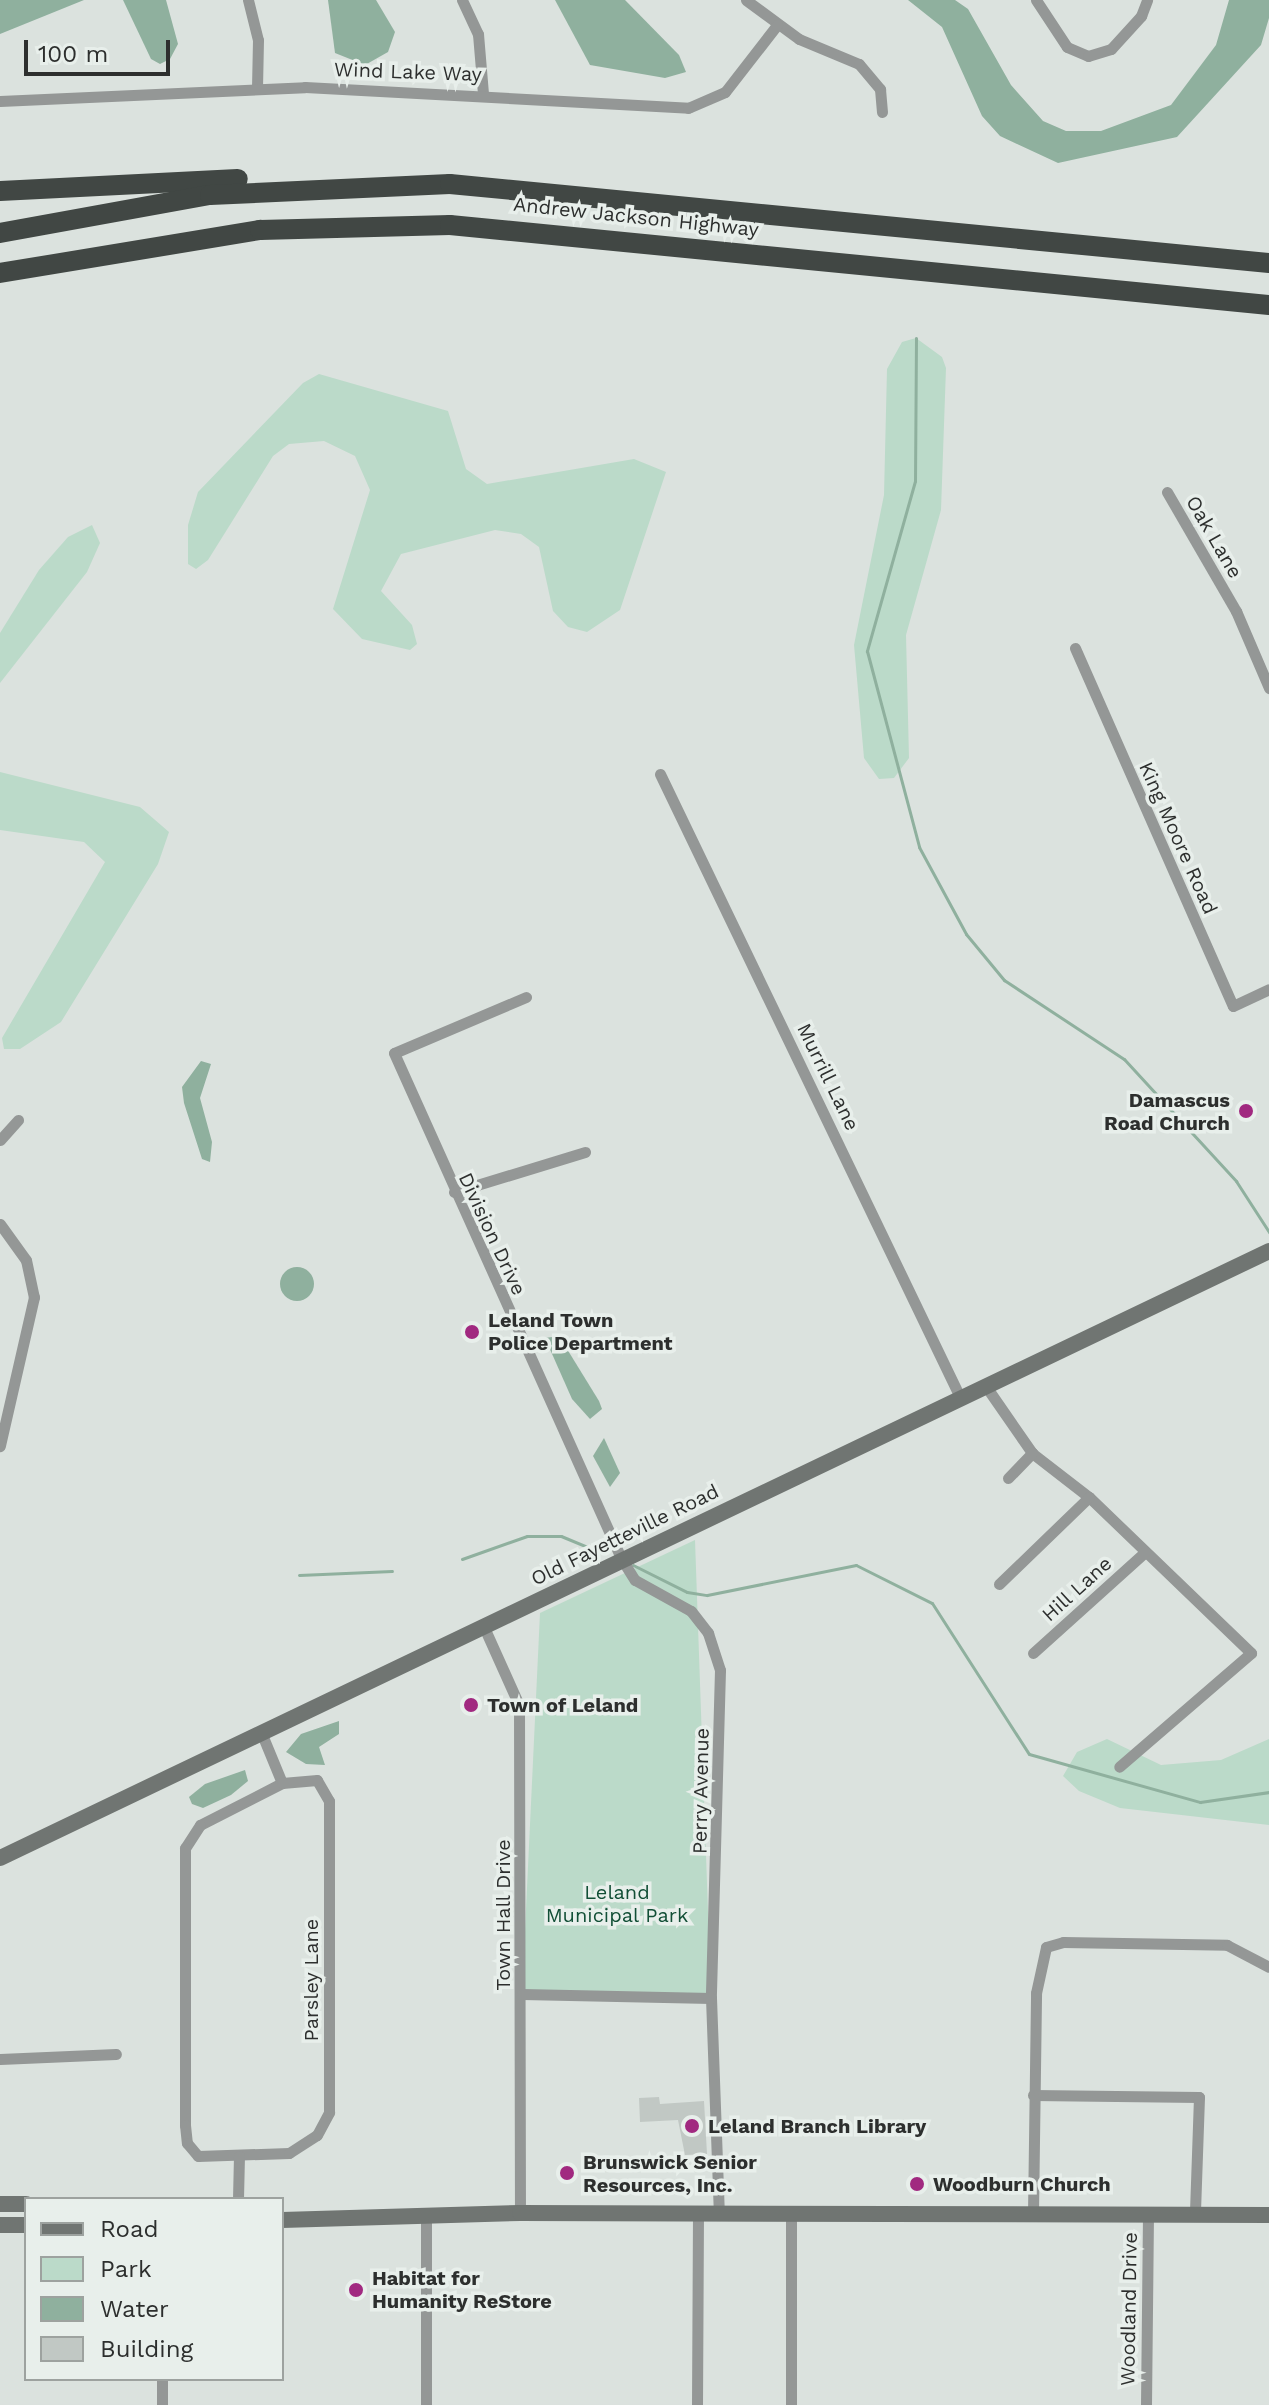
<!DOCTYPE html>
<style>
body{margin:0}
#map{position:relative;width:1269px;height:2405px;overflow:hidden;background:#dbe2de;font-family:"Work Sans",sans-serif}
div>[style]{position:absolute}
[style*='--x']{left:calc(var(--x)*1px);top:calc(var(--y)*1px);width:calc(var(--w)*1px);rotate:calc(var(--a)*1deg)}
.green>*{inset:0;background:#bbdac9}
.water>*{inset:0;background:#8fb09e}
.round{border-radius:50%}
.stream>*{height:3px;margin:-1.5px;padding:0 1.5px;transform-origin:1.5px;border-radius:1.5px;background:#8fb09e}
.building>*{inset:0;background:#c1c8c4}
.street>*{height:11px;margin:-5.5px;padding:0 5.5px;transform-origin:5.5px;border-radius:5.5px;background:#949796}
.secondary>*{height:16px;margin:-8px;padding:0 8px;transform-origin:8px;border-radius:8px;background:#707572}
.highway>*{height:20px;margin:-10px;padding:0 10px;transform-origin:10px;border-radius:10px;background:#414744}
.dots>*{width:22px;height:22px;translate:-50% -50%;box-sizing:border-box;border:4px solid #e8efeb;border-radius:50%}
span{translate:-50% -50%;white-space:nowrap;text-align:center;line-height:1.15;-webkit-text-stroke:7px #e8efeb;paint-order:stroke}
.street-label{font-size:20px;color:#2d2f2e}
.poi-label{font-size:20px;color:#2d2f2e;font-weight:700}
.right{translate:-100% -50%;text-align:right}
.left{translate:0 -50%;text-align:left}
.park-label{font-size:20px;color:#124f36}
.legend{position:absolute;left:24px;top:2197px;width:260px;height:184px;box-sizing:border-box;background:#e8efeb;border:2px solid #9da29f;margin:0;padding:10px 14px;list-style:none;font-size:24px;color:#2d2f2e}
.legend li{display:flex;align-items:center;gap:16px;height:40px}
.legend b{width:40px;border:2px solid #9da29f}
.scale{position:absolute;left:24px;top:40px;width:146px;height:36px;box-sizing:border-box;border:4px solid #2d2f2e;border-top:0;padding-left:10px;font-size:24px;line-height:28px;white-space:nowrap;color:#2d2f2e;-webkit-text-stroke:6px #e8efeb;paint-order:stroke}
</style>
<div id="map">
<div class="green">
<div style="clip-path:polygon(916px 338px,942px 357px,946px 368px,941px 510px,906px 635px,909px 758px,894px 778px,879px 779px,864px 758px,854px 645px,884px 495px,887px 369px,902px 342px)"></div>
<div style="clip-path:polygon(319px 374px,448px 411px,466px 469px,487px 484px,634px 459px,666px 472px,620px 610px,587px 632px,568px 627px,553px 611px,539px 547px,521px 534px,495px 530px,401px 554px,381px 591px,412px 625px,417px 644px,410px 650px,362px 639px,333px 609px,370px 490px,355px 456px,324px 441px,289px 444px,273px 456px,208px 560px,196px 569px,188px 564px,188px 525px,198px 492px,303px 383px)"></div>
<div style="clip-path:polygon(92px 525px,100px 543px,87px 572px,0 683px,0 633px,39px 570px,68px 537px)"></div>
<div style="clip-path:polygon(0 772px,140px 807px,169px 832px,158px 864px,61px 1022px,20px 1049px,4px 1049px,2px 1038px,105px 862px,84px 842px,0 830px)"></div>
<div style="clip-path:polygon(695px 1540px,711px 1998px,522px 1994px,540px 1613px)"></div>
<div style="clip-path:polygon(1107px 1739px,1161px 1765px,1221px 1760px,1269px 1739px,1269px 1825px,1120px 1808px,1079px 1791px,1063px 1776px,1077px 1752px)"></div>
</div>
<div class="water">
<div style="clip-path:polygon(0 0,84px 0,0 34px)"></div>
<div style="clip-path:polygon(123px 0,166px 0,178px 44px,170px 59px,160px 64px,151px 59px)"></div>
<div style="clip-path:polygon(328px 0,376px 0,395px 32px,388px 52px,365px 65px,335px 53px)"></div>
<div style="clip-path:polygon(555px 0,625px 0,679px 55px,686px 72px,665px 78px,590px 65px)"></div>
<div style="clip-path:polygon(908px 0,955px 0,968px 9px,1011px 85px,1043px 121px,1066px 131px,1101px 131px,1171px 105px,1216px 45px,1229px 0,1269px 0,1269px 18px,1261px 45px,1177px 137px,1058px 163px,1000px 136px,982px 116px,942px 27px)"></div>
<div style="clip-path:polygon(201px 1061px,211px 1064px,200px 1098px,212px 1142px,210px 1162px,202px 1159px,184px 1103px,182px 1087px)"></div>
<div class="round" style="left:280px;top:1267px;width:34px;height:34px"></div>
<div style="clip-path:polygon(559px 1336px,599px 1401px,602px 1409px,590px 1419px,572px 1399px,545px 1338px)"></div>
<div style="clip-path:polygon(604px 1438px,620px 1473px,610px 1487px,593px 1456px)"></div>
<div style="clip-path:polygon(339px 1721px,339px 1734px,319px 1747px,325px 1765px,306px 1764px,286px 1752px,301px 1734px)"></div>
<div style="clip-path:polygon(245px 1770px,248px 1781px,231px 1795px,203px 1808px,192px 1804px,189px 1797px,205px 1784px)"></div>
</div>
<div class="stream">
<div style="--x:916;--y:338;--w:143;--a:90.4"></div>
<div style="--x:915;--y:481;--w:177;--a:105.8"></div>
<div style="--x:867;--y:651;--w:203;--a:75.1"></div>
<div style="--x:919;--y:847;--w:99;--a:61.6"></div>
<div style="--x:966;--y:934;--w:60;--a:50.4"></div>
<div style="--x:1004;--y:980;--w:144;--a:33.4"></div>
<div style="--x:1124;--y:1059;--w:166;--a:47.4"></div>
<div style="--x:1236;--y:1181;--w:61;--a:57.1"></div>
<div style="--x:462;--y:1559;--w:69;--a:-19.5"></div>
<div style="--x:527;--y:1536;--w:34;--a:0"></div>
<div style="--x:561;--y:1536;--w:44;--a:22.5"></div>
<div style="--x:633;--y:1565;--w:60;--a:26.6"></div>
<div style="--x:687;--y:1592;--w:20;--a:9"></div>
<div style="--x:707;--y:1595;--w:152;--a:-11.4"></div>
<div style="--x:856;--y:1565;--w:85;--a:26.6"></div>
<div style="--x:932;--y:1603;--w:179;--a:57.3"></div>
<div style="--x:1029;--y:1754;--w:178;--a:15.7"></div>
<div style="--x:1200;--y:1802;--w:70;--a:-8.2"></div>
<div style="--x:299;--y:1575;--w:93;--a:-2.5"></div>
</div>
<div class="building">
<div style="clip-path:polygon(659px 2097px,660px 2104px,704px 2101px,707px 2154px,685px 2155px,678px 2120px,640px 2122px,639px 2098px)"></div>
</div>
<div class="street">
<div style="--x:248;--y:0;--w:41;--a:76"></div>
<div style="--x:258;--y:40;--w:47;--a:91.2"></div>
<div style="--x:462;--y:0;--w:38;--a:65"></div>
<div style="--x:478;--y:34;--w:59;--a:85.2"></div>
<div style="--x:746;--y:0;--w:66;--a:36.3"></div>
<div style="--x:799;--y:39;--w:65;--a:22.6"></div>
<div style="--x:859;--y:64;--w:33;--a:50"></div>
<div style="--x:880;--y:89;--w:23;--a:85"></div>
<div style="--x:1036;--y:0;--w:56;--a:56.6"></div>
<div style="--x:1067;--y:47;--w:23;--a:23"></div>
<div style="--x:1088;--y:56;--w:24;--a:-17"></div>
<div style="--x:1111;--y:49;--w:45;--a:-47.7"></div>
<div style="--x:1141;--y:16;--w:17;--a:-69"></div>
<div style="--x:0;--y:101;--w:305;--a:-2.6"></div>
<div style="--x:305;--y:87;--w:384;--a:3.1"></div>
<div style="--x:688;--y:108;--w:40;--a:-23.4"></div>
<div style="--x:725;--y:92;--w:85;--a:-52.2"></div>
<div style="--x:1167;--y:492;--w:138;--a:59.9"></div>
<div style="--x:1236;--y:611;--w:84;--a:66.8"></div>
<div style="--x:1075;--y:648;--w:391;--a:66.2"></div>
<div style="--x:1233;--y:1006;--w:40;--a:-25"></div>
<div style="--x:660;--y:774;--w:691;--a:64.29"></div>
<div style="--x:526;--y:997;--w:143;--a:157"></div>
<div style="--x:394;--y:1053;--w:554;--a:65.8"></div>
<div style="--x:621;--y:1558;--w:26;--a:58"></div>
<div style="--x:635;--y:1580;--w:64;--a:29"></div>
<div style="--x:691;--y:1611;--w:28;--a:52"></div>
<div style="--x:708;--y:1633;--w:39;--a:72"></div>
<div style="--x:720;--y:1670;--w:328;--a:91.6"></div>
<div style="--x:711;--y:1998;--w:215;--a:87.9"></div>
<div style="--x:0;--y:1140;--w:27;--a:-48"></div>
<div style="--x:454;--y:1192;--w:137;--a:-17"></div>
<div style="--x:0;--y:1224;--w:44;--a:54.2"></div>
<div style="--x:26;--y:1260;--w:38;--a:78"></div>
<div style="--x:34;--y:1297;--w:153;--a:102.9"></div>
<div style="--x:985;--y:1385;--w:83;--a:55.3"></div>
<div style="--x:1032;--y:1453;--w:72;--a:37.7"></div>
<div style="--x:1089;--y:1497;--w:225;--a:43.9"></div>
<div style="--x:1251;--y:1653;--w:174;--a:139.2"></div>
<div style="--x:1008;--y:1478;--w:35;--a:-46"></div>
<div style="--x:999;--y:1584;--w:125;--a:-44"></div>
<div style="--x:483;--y:1625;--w:88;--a:65.8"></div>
<div style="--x:519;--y:1705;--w:508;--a:89.89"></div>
<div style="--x:1033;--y:1653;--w:151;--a:-42"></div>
<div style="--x:261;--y:1732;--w:55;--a:67.6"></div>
<div style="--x:282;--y:1783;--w:92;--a:152.9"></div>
<div style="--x:200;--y:1825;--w:27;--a:123"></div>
<div style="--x:185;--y:1848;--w:277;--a:90"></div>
<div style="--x:185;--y:2125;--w:18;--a:84"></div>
<div style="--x:187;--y:2143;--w:17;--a:50"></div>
<div style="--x:198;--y:2156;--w:91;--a:-1.9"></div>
<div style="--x:289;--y:2153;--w:33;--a:-33"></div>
<div style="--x:317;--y:2135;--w:26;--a:-62"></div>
<div style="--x:329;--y:2112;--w:311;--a:-90"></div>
<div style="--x:329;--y:1801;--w:24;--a:-120"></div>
<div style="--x:317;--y:1780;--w:35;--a:175"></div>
<div style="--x:522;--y:1994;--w:189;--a:1.2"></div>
<div style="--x:0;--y:2059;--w:116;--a:-2.5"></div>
<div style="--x:1033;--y:2095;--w:166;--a:0.7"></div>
<div style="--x:1199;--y:2097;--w:117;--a:92"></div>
<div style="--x:238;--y:2199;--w:43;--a:-88.7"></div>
<div style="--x:1033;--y:2213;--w:220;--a:-89.2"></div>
<div style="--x:1036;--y:1993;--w:47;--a:-77.7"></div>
<div style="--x:1046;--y:1947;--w:18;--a:-16"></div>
<div style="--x:1063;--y:1942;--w:164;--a:1"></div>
<div style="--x:1227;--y:1945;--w:47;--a:27.6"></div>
<div style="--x:426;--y:2214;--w:191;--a:90"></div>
<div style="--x:791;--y:2216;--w:189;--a:90"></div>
<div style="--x:162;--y:2405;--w:26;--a:-90"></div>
<div style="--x:697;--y:2405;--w:191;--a:-89.7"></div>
<div style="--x:1146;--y:2405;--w:191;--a:-89.4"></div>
</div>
<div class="secondary">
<div style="--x:0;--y:1858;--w:1407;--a:-25.56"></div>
<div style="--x:0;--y:2204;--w:26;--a:0"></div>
<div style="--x:282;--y:2220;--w:238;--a:-1.7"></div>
<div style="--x:520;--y:2213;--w:749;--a:0.15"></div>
<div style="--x:0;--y:2225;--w:26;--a:0"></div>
</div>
<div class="highway">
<div style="--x:0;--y:191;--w:238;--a:-2.9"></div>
<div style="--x:0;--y:233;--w:213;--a:-10.3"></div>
<div style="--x:210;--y:195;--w:240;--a:-2.6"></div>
<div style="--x:450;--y:184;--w:823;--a:5.51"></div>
<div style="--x:0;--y:273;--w:264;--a:-9.4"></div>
<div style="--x:260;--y:230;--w:190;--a:-1.5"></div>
<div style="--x:450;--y:225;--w:823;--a:5.58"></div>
</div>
<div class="dots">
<div style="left:1246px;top:1111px;background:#a12980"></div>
<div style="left:472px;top:1332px;background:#a12980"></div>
<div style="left:471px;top:1705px;background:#a12980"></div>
<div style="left:692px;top:2126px;background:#a12980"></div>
<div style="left:567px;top:2173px;background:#a12980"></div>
<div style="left:917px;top:2184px;background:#a12980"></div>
<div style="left:356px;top:2290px;background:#a12980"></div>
</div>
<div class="street-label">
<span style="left:408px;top:72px;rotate:2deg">Wind Lake Way</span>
<span style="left:636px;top:217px;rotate:6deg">Andrew Jackson Highway</span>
<span style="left:1214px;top:537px;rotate:60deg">Oak Lane</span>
<span style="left:1178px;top:838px;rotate:66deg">King Moore Road</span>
<span style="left:828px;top:1077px;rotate:64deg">Murrill Lane</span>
<span style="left:492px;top:1234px;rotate:65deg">Division Drive</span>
<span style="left:625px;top:1535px;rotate:-26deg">Old Fayetteville Road</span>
<span style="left:1077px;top:1589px;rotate:-42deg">Hill Lane</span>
<span style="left:701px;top:1791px;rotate:-89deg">Perry Avenue</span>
<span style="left:503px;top:1915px;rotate:-90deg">Town Hall Drive</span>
<span style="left:311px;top:1980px;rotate:-90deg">Parsley Lane</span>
<span style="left:1129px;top:2309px;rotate:-89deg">Woodland Drive</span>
</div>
<div class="poi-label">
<span class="right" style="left:1230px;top:1112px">Damascus<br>Road Church</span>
<span class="left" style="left:488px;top:1332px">Leland Town<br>Police Department</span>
<span class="left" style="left:487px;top:1705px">Town of Leland</span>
<span class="left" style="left:708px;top:2126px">Leland Branch Library</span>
<span class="left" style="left:583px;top:2174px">Brunswick Senior<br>Resources, Inc.</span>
<span class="left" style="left:933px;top:2184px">Woodburn Church</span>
<span class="left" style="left:372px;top:2290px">Habitat for<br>Humanity ReStore</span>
</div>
<div class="park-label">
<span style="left:617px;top:1904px">Leland<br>Municipal Park</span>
</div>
<ul class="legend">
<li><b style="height:10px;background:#707572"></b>Road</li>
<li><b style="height:22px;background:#bbdac9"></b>Park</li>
<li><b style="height:22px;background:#8fb09e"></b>Water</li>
<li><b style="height:22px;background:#c1c8c4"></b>Building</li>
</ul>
<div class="scale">100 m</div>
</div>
